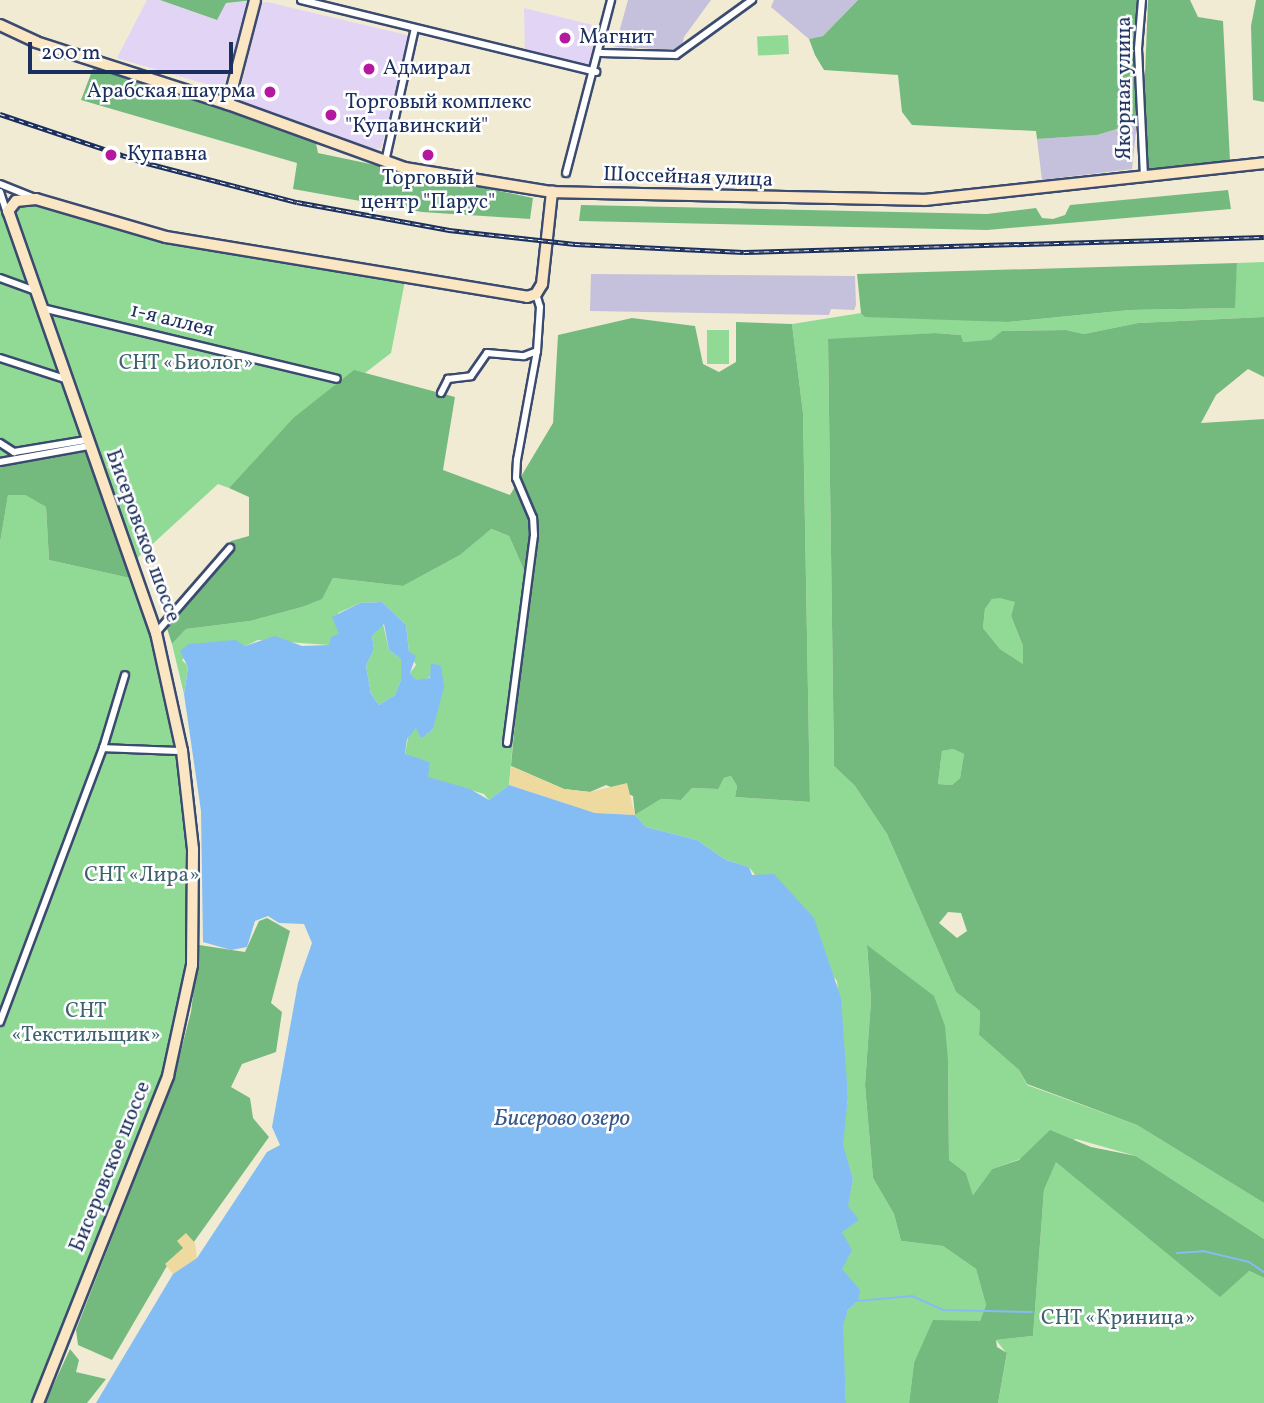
<!DOCTYPE html>
<meta charset="utf-8">
<style>
body{margin:0}
#map{position:relative;width:1264px;height:1403px;overflow:hidden;background:#f1ebd4;font-family:Vollkorn,serif}
div>[style]{position:absolute}
[style*='--x']{left:calc(var(--x)*1px);top:calc(var(--y)*1px);width:calc(var(--w)*1px);rotate:calc(var(--a)*1deg)}
.built>*{inset:0;background:#e1d4f4}
.industrial>*{inset:0;background:#c5c0db}
.green>*{inset:0;background:#91da96;transform-origin:0 0}
.forest>*{inset:0;background:#74ba7f}
.sand>*{inset:0;background:#eeda9e}
.water>*{inset:0;background:#84bcf4}
.stream>*{height:2px;margin:-1px;padding:0 1px;transform-origin:1px;border-radius:1px;background:#84bcf4}
.roads{filter:drop-shadow(2px 0 #3b4b70) drop-shadow(-2px 0 #3b4b70) drop-shadow(0 2px #3b4b70) drop-shadow(0 -2px #3b4b70)}
.street>*{height:6px;margin:-3px;padding:0 3px;transform-origin:3px;border-radius:3px;background:#fff}
.secondary>*{height:10px;margin:-5px;padding:0 5px;transform-origin:5px;border-radius:5px;background:#fbe6c4}
.rail>*{height:4.5px;margin-top:-2.25px;transform-origin:0;background:repeating-linear-gradient(90deg,#fff 0 5px,#1b2f5e 0 10px);box-sizing:border-box;border-block:2px solid #1b2f5e}
.dots>*{width:19px;height:19px;translate:-50% -50%;box-sizing:border-box;border:4px solid #fff;border-radius:50%}
span{translate:-50% -50%;white-space:nowrap;text-align:center;line-height:1.15;-webkit-text-stroke:5px #fff;paint-order:stroke}
.poi-label{font-size:21px;color:#1b2f5e}
.left{translate:0 -50%;text-align:left}
.right{translate:-100% -50%;text-align:right}
.street-label{font-size:21px;color:#1b2f5e}
.park-label{font-size:21px;color:#3e626f}
.water-label{font-size:23px;color:#3a598b;font-style:italic}
.scale{position:absolute;left:28px;top:42px;width:205px;height:32px;box-sizing:border-box;border:4px solid #1b2f5e;border-top:0;padding-left:9px;font-size:21px;line-height:24px;white-space:nowrap;color:#1b2f5e;-webkit-text-stroke:5px #fff;paint-order:stroke}
</style>
<div id="map">
<div class="built">
<div style="clip-path:polygon(147px 0,160px 0,216px 20px,226px 3px,249px 1px,223px 89px,117px 58px)"></div>
<div style="clip-path:polygon(267px 2px,411px 36px,381px 148px,364px 150px,238px 102px,260px 3px)"></div>
<div style="clip-path:polygon(524px 8px,605px 28px,596px 72px,525px 55px)"></div>
</div>
<div class="industrial">
<div style="clip-path:polygon(628px 0,711px 0,684px 37px,681px 50px,615px 47px)"></div>
<div style="clip-path:polygon(774px 0,858px 0,823px 36px,809px 39px,771px 7px)"></div>
<div style="clip-path:polygon(1137px 123px,1132px 169px,1042px 180px,1037px 139px,1097px 135px)"></div>
<div style="clip-path:polygon(591px 274px,855px 276px,856px 305px,854px 310px,831px 309px,829px 315px,590px 311px)"></div>
</div>
<div class="green">
<div style="left:788px;top:35px;width:19px;height:31px;rotate:87deg"></div>
<div style="clip-path:polygon(35px 203px,164px 243px,405px 281px,391px 353px,365px 373px,354px 371px,293px 418px,229px 488px,218px 484px,134px 561px,12px 212px,18px 204px)"></div>
<div style="clip-path:polygon(0 210px,85px 447px,0 462px)"></div>
<div style="clip-path:polygon(1264px 262px,1264px 317px,1138px 323px,1084px 334px,1066px 330px,1002px 331px,991px 341px,962px 342px,961px 335px,935px 333px,828px 340px,834px 766px,855px 786px,887px 834px,956px 992px,980px 1011px,979px 1035px,1019px 1070px,1027px 1085px,1137px 1125px,1264px 1203px,1264px 1239px,1136px 1156px,1076px 1139px,992px 1169px,973px 1195px,966px 1173px,949px 1160px,948px 1060px,867px 946px,871px 1000px,865px 1085px,873px 1178px,894px 1214px,901px 1241px,943px 1246px,976px 1269px,986px 1305px,980px 1321px,962px 1321px,914px 1363px,909px 1403px,846px 1403px,842px 1325px,848px 1310px,858px 1301px,842px 1269px,842px 1232px,853px 1179px,842px 1145px,848px 1097px,837px 981px,749px 867px,726px 860px,697px 840px,646px 827px,635px 815px,661px 799px,681px 800px,692px 788px,717px 789px,724px 778px,731px 776px,737px 786px,735px 797px,810px 802px,803px 413px,792px 324px,861px 313px,1008px 322px,1130px 310px,1234px 308px,1237px 263px)"></div>
<div style="left:707px;top:330px;width:22px;height:34px"></div>
<div style="clip-path:polygon(8px 495px,25px 495px,46px 507px,49px 560px,130px 578px,152px 634px,178px 750px,189px 849px,187px 965px,163px 1074px,33px 1403px,0 1403px,0 543px)"></div>
<div style="clip-path:polygon(490px 529px,509px 536px,528px 579px,509px 785px,489px 800px,484px 794px,427px 777px,430px 762px,405px 755px,409px 731px,417px 728px,421px 739px,433px 729px,434px 670px,429px 678px,416px 681px,410px 673px,416px 665px,409px 652px,406px 625px,382px 602px,360px 603px,338px 613px,339px 635px,329px 645px,258px 640px,245px 646px,200px 643px,182px 660px,188px 666px,184px 694px,172px 644px,186px 629px,250px 621px,302px 607px,322px 598px,333px 578px,403px 586px,460px 555px)"></div>
<div style="clip-path:polygon(1000px 597px,1016px 601px,1011px 616px,1023px 646px,1023px 664px,1000px 649px,983px 628px,985px 609px,992px 599px)"></div>
<div style="clip-path:polygon(383px 624px,389px 650px,401px 659px,401px 680px,395px 695px,379px 705px,371px 694px,366px 666px,374px 649px,372px 636px)"></div>
<div style="clip-path:polygon(953px 749px,964px 754px,960px 778px,952px 785px,938px 784px,942px 751px)"></div>
<div style="clip-path:polygon(1056px 1161px,1122px 1215px,1264px 1278px,1264px 1403px,998px 1403px,1007px 1354px,996px 1340px,1033px 1336px,1044px 1190px)"></div>
</div>
<div class="forest">
<div style="clip-path:polygon(160px 0,255px 0,226px 3px,217px 20px)"></div>
<div style="clip-path:polygon(858px 0,1142px 0,1140px 122px,1097px 135px,1037px 139px,1036px 131px,912px 125px,902px 112px,898px 75px,824px 70px,815px 55px,809px 39px,823px 36px)"></div>
<div style="clip-path:polygon(1148px 0,1190px 0,1198px 17px,1223px 21px,1230px 161px,1148px 171px,1143px 124px)"></div>
<div style="clip-path:polygon(1256px 0,1264px 0,1264px 102px,1253px 100px,1251px 26px)"></div>
<div style="clip-path:polygon(95px 63px,315px 138px,318px 153px,533px 198px,530px 219px,422px 212px,293px 189px,297px 163px,81px 100px)"></div>
<div style="clip-path:polygon(1228px 190px,1231px 209px,987px 230px,579px 221px,581px 205px,987px 214px,1036px 208px,1042px 218px,1053px 219px,1065px 215px,1070px 205px)"></div>
<div style="clip-path:polygon(1237px 263px,1235px 308px,1130px 310px,1008px 322px,865px 317px,861px 313px,857px 274px)"></div>
<div style="clip-path:polygon(evenodd,1264px 317px,1264px 377px,1248px 369px,1216px 395px,1201px 423px,1264px 419px,1264px 1203px,1137px 1125px,1027px 1084px,1019px 1070px,979px 1035px,980px 1011px,956px 992px,887px 834px,855px 786px,834px 766px,828px 339px,935px 333px,961px 335px,963px 342px,991px 340px,1002px 331px,1066px 330px,1084px 334px,1138px 323px,1264px 317px,1000px 598px,1015px 602px,1011px 616px,1023px 646px,1023px 664px,1000px 649px,983px 628px,985px 609px,992px 599px,1000px 598px,1264px 317px,953px 749px,964px 754px,960px 778px,952px 785px,938px 784px,942px 751px,953px 749px,1264px 317px,948px 912px,961px 913px,967px 931px,957px 938px,939px 923px,948px 912px)"></div>
<div style="clip-path:polygon(632px 318px,695px 326px,703px 364px,719px 372px,736px 362px,736px 322px,792px 324px,803px 413px,810px 802px,735px 797px,737px 786px,731px 776px,724px 778px,718px 789px,692px 788px,681px 800px,661px 799px,635px 815px,633px 796px,606px 785px,590px 792px,564px 789px,511px 766px,528px 579px,509px 536px,491px 529px,460px 555px,403px 586px,333px 578px,322px 599px,302px 607px,250px 621px,186px 629px,172px 644px,165px 622px,231px 541px,249px 536px,249px 497px,229px 488px,293px 418px,354px 370px,455px 397px,443px 470px,510px 495px,553px 423px,558px 335px)"></div>
<div style="clip-path:polygon(85px 447px,130px 578px,49px 560px,46px 507px,25px 495px,8px 495px,0 543px,0 462px)"></div>
<div style="clip-path:polygon(267px 918px,290px 931px,271px 1003px,282px 1012px,276px 1052px,242px 1064px,231px 1087px,250px 1098px,253px 1118px,269px 1137px,191px 1246px,171px 1259px,112px 1360px,78px 1345px,76px 1330px,173px 1081px,191px 1012px,199px 945px,245px 952px,259px 921px)"></div>
<div style="clip-path:polygon(867px 945px,934px 996px,945px 1026px,948px 1060px,949px 1160px,966px 1173px,973px 1195px,992px 1169px,1019px 1160px,1050px 1130px,1091px 1147px,1136px 1156px,1264px 1239px,1264px 1278px,1249px 1271px,1220px 1297px,1056px 1162px,1044px 1190px,1033px 1336px,996px 1340px,997px 1347px,1007px 1353px,998px 1403px,909px 1403px,914px 1363px,933px 1320px,980px 1321px,986px 1305px,976px 1269px,943px 1246px,901px 1241px,894px 1214px,873px 1178px,865px 1085px,871px 1000px)"></div>
<div style="clip-path:polygon(70px 1349px,79px 1360px,76px 1372px,106px 1379px,87px 1403px,45px 1403px)"></div>
</div>
<div class="sand">
<div style="clip-path:polygon(511px 766px,564px 789px,590px 792px,627px 783px,635px 815px,595px 813px,509px 785px)"></div>
<div style="clip-path:polygon(186px 1233px,195px 1243px,197px 1258px,173px 1274px,165px 1264px,183px 1248px,177px 1241px)"></div>
</div>
<div class="water">
<div style="clip-path:polygon(evenodd,382px 602px,406px 625px,409px 652px,416px 656px,410px 673px,416px 680px,430px 678px,431px 663px,441px 666px,444px 687px,433px 729px,421px 739px,416px 728px,407px 739px,405px 754px,430px 762px,428px 777px,470px 789px,489px 800px,509px 785px,595px 813px,635px 815px,646px 827px,697px 840px,726px 860px,749px 867px,752px 875px,774px 874px,814px 918px,841px 998px,848px 1097px,843px 1145px,853px 1179px,848px 1206px,859px 1220px,842px 1232px,852px 1250px,842px 1269px,860px 1290px,858px 1301px,848px 1310px,843px 1325px,846px 1403px,96px 1403px,173px 1274px,197px 1258px,267px 1152px,280px 1145px,272px 1127px,298px 983px,312px 943px,304px 924px,279px 923px,268px 916px,255px 921px,247px 947px,231px 950px,203px 942px,201px 811px,184px 694px,188px 667px,180px 651px,189px 644px,235px 640px,245px 646px,275px 636px,302px 646px,329px 645px,331px 637px,339px 634px,332px 617px,360px 603px,382px 602px,384px 624px,389px 650px,401px 659px,401px 680px,395px 695px,379px 705px,371px 694px,366px 666px,374px 649px,372px 636px,384px 624px)"></div>
</div>
<div class="stream">
<div style="--x:1177;--y:1253;--w:26;--a:-4"></div>
<div style="--x:1203;--y:1251;--w:47;--a:13.4"></div>
<div style="--x:1249;--y:1262;--w:18;--a:34"></div>
<div style="--x:858;--y:1301;--w:54;--a:-5.3"></div>
<div style="--x:912;--y:1296;--w:34;--a:24"></div>
<div style="--x:943;--y:1310;--w:89;--a:1.3"></div>
</div>
<div class="roads">
<div class="street">
<div style="--x:301;--y:0;--w:304;--a:13.7"></div>
<div style="--x:1142;--y:0;--w:49;--a:94.7"></div>
<div style="--x:1138;--y:49;--w:127;--a:87.3"></div>
<div style="--x:601;--y:53;--w:75;--a:1.5"></div>
<div style="--x:676;--y:55;--w:94;--a:-35.9"></div>
<div style="--x:385;--y:162;--w:137;--a:-77.4"></div>
<div style="--x:566;--y:173;--w:179;--a:-75.4"></div>
<div style="--x:0;--y:184;--w:37;--a:22"></div>
<div style="--x:0;--y:192;--w:23;--a:72"></div>
<div style="--x:0;--y:278;--w:35;--a:20"></div>
<div style="--x:42;--y:308;--w:303;--a:13.5"></div>
<div style="--x:0;--y:358;--w:68;--a:17.9"></div>
<div style="--x:441;--y:393;--w:16;--a:-63"></div>
<div style="--x:448;--y:379;--w:23;--a:-7"></div>
<div style="--x:471;--y:376;--w:28;--a:-55"></div>
<div style="--x:487;--y:353;--w:37;--a:5"></div>
<div style="--x:524;--y:356;--w:14;--a:-21"></div>
<div style="--x:537;--y:351;--w:44;--a:-86.1"></div>
<div style="--x:540;--y:307;--w:14;--a:-107"></div>
<div style="--x:0;--y:443;--w:17;--a:33"></div>
<div style="--x:14;--y:452;--w:73;--a:-9.5"></div>
<div style="--x:0;--y:462;--w:90;--a:-10.2"></div>
<div style="--x:156;--y:633;--w:113;--a:-49"></div>
<div style="--x:507;--y:743;--w:210;--a:-82.6"></div>
<div style="--x:534;--y:535;--w:17;--a:-93"></div>
<div style="--x:533;--y:518;--w:43;--a:-113"></div>
<div style="--x:516;--y:478;--w:18;--a:-87"></div>
<div style="--x:517;--y:460;--w:111;--a:-79.6"></div>
<div style="--x:103;--y:748;--w:76;--a:-73.2"></div>
<div style="--x:0;--y:1022;--w:293;--a:-69.4"></div>
<div style="--x:103;--y:748;--w:79;--a:2.2"></div>
</div>
<div class="secondary">
<div style="--x:0;--y:25;--w:40;--a:25"></div>
<div style="--x:36;--y:42;--w:202;--a:17.9"></div>
<div style="--x:228;--y:104;--w:188;--a:19.9"></div>
<div style="--x:405;--y:168;--w:149;--a:9.3"></div>
<div style="--x:552;--y:192;--w:373;--a:1.2"></div>
<div style="--x:925;--y:200;--w:341;--a:-6.2"></div>
<div style="--x:228;--y:104;--w:107;--a:-75.4"></div>
<div style="--x:38;--y:1403;--w:352;--a:-68.3"></div>
<div style="--x:168;--y:1076;--w:114;--a:-77.8"></div>
<div style="--x:192;--y:965;--w:116;--a:-89.5"></div>
<div style="--x:193;--y:849;--w:99;--a:-96.4"></div>
<div style="--x:182;--y:751;--w:121;--a:-102.4"></div>
<div style="--x:156;--y:633;--w:447;--a:-109.3"></div>
<div style="--x:8;--y:211;--w:13;--a:-51"></div>
<div style="--x:16;--y:201;--w:20;--a:-6"></div>
<div style="--x:36;--y:199;--w:135;--a:16.3"></div>
<div style="--x:166;--y:237;--w:366;--a:9.4"></div>
<div style="--x:527;--y:297;--w:9;--a:-18"></div>
<div style="--x:536;--y:294;--w:12;--a:-59"></div>
<div style="--x:542;--y:284;--w:93;--a:-83.8"></div>
</div>
</div>
<div class="rail">
<div style="--x:0;--y:114;--w:151;--a:18.6"></div>
<div style="--x:143;--y:162;--w:159;--a:14.6"></div>
<div style="--x:297;--y:202;--w:155;--a:10.4"></div>
<div style="--x:449;--y:230;--w:127;--a:6.3"></div>
<div style="--x:575;--y:244;--w:169;--a:2.7"></div>
<div style="--x:744;--y:252;--w:520;--a:-1.65"></div>
</div>
<div class="dots">
<div style="left:565px;top:38px;background:#b5179e"></div>
<div style="left:369px;top:69px;background:#b5179e"></div>
<div style="left:270px;top:92px;background:#b5179e"></div>
<div style="left:331px;top:115px;background:#b5179e"></div>
<div style="left:111px;top:155px;background:#b5179e"></div>
<div style="left:428px;top:155px;background:#b5179e"></div>
</div>
<div class="poi-label">
<span class="left" style="left:579px;top:38px">Магнит</span>
<span class="left" style="left:383px;top:69px">Адмирал</span>
<span class="right" style="left:256px;top:92px">Арабская шаурма</span>
<span class="left" style="left:345px;top:115px">Торговый комплекс<br>"Купавинский"</span>
<span class="left" style="left:127px;top:155px">Купавна</span>
<span style="left:428px;top:191px">Торговый<br>центр "Парус"</span>
</div>
<div class="street-label">
<span style="left:1125px;top:88px;rotate:-90deg">Якорная улица</span>
<span style="left:688px;top:178px;rotate:2deg">Шоссейная улица</span>
<span style="left:172px;top:321px;rotate:14deg">1-я аллея</span>
<span style="left:142px;top:536px;rotate:70deg">Бисеровское шоссе</span>
<span style="left:111px;top:1167px;rotate:-68deg">Бисеровское шоссе</span>
</div>
<div class="park-label">
<span style="left:186px;top:364px">СНТ «Биолог»</span>
<span style="left:142px;top:876px">СНТ «Лира»</span>
<span style="left:86px;top:1024px">СНТ<br>«Текстильщик»</span>
<span style="left:1118px;top:1319px">СНТ «Криница»</span>
</div>
<div class="water-label">
<span style="left:562px;top:1119px">Бисерово озеро</span>
</div>
<div class="scale">200 m</div>
</div>
